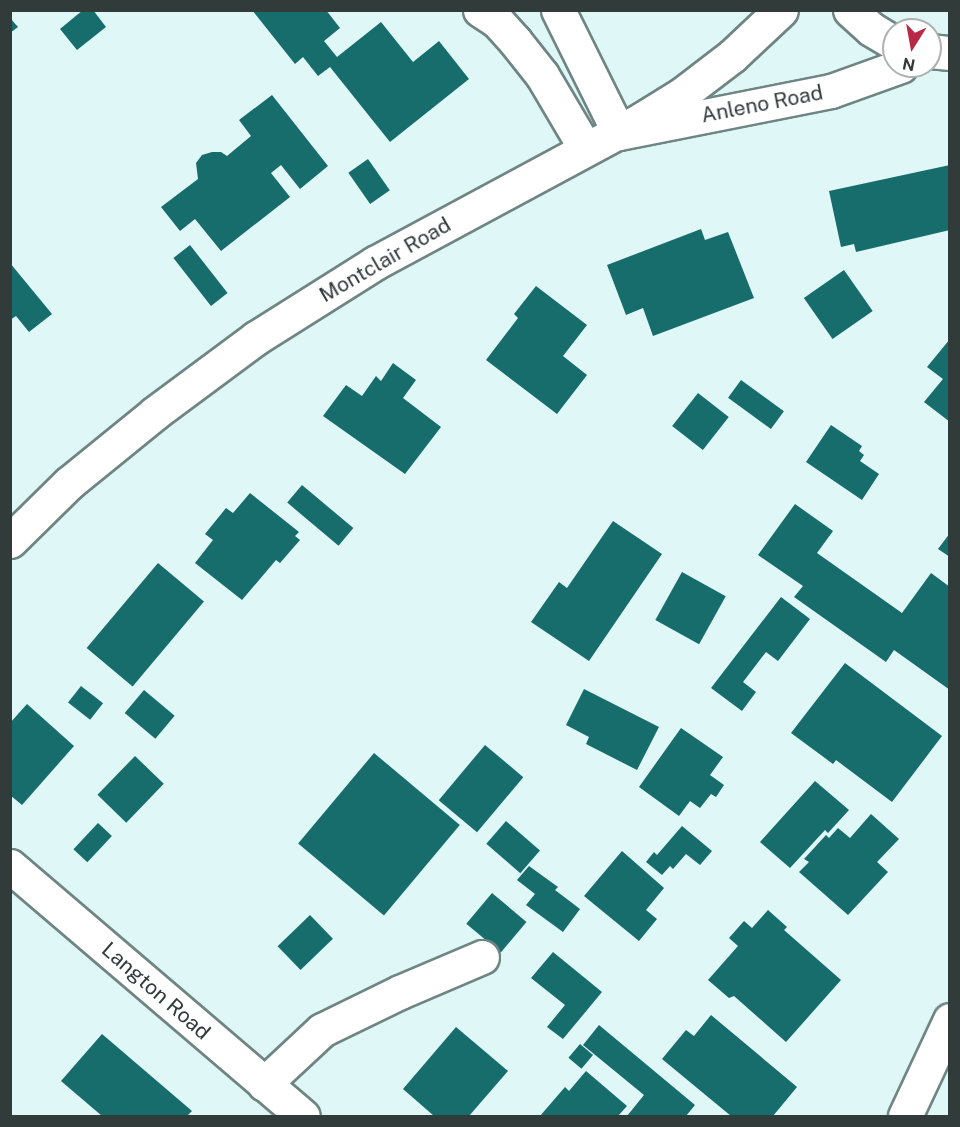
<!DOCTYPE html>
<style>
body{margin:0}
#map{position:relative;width:960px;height:1127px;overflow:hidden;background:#dff7f6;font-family:"Public Sans",sans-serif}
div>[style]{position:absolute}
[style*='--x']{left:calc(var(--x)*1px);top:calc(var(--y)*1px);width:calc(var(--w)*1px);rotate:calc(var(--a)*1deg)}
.building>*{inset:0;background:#176c6c;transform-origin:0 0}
.roads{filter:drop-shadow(2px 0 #6f8584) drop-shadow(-2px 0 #6f8584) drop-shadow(0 2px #6f8584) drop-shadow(0 -2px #6f8584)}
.street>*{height:33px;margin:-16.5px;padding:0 16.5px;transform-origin:16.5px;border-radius:16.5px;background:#fff}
span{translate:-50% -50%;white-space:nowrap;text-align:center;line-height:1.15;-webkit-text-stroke:6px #fff;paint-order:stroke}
.street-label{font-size:21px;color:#313b3a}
.frame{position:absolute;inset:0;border:12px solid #313b3a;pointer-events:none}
.north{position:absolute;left:882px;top:18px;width:60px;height:60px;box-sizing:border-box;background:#fff;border:2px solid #adb1b0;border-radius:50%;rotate:191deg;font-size:16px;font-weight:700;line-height:24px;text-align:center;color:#313b3a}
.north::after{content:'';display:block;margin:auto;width:21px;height:27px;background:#b92844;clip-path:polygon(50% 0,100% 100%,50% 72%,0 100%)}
</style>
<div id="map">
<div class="building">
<div style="clip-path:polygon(83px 10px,93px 10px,106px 27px,77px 50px,60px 29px)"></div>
<div style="clip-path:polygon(252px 10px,326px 10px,340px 28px,324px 41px,337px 57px,381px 22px,413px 62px,439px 41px,469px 79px,390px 142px,330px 67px,318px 76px,303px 57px,295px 64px)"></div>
<div style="clip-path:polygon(10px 18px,18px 27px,10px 33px)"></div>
<div style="clip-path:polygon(272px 95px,328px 166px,300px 189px,281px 165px,271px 173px,290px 197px,221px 251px,195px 219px,180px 231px,161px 207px,198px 179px,196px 163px,202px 155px,212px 152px,221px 152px,227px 156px,251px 136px,239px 120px)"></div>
<div style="left:368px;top:159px;width:38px;height:24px;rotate:55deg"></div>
<div style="clip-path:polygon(950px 165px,950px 230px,856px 252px,854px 244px,841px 247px,829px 191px)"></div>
<div style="clip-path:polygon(701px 229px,705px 240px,728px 232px,754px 298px,653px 336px,643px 308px,626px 315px,607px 265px)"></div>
<div style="left:190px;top:245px;width:61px;height:21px;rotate:52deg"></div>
<div style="clip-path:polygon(10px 263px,52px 314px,29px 332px,16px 316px,10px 320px)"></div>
<div style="left:844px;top:270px;width:50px;height:49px;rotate:55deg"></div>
<div style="clip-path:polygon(536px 286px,587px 325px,563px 356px,587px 375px,557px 414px,486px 360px,518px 318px,514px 314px)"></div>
<div style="clip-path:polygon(950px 339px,950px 422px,924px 402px,943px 379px,927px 367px)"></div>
<div style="clip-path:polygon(393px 363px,416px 380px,403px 398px,441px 427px,405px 474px,323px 416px,346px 385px,362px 396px,376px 376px,381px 381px)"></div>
<div style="left:741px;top:380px;width:53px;height:22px;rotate:36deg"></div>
<div style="left:698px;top:393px;width:39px;height:42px;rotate:38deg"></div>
<div style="clip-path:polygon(831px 425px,862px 446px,859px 451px,864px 455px,860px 461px,879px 474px,862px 500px,806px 462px)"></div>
<div style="left:302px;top:485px;width:67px;height:23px;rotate:40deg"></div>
<div style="clip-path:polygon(250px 493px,299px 532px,295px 536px,300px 540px,280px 563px,276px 560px,242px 600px,195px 563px,213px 540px,205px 534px,226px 508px,233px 513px)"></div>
<div style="clip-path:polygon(795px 504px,833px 531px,817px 553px,902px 613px,931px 573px,950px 587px,950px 690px,894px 650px,886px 662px,794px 597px,803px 586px,758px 555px)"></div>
<div style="clip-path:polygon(613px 521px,662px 554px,589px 661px,531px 622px,559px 582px,567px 588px)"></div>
<div style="clip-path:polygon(950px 533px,950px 557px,938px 549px)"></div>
<div style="left:158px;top:563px;width:60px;height:111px;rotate:40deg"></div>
<div style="left:682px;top:572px;width:50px;height:55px;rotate:29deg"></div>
<div style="clip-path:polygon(781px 597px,810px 619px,778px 661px,766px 652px,743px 682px,756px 692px,742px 711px,711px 688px)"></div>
<div style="clip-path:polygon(845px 663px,942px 736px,892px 802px,836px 760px,833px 764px,791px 733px)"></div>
<div style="left:81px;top:686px;width:28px;height:21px;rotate:38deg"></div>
<div style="clip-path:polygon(584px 689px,659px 727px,637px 770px,586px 744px,589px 737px,566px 725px)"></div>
<div style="left:144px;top:690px;width:40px;height:30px;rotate:40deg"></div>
<div style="clip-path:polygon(27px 704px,74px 746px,22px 805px,10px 795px,10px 723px)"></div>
<div style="clip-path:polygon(681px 728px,723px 757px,710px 775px,724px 785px,716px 797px,711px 794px,700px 808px,690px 801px,679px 816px,639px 787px)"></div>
<div style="left:485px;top:745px;width:50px;height:72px;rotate:40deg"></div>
<div style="left:374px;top:753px;width:112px;height:118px;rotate:40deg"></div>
<div style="left:135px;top:756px;width:40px;height:54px;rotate:44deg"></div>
<div style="clip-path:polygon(815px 781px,849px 810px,828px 833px,825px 830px,790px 868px,760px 842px)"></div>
<div style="clip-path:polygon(871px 814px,899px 839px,877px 862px,888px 872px,848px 915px,799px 872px,809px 862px,804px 859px,826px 835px,829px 838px,838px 828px,850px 838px)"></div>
<div style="left:506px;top:821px;width:45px;height:30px;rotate:41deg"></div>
<div style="left:98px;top:823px;width:19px;height:36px;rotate:43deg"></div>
<div style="clip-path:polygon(682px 826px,712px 851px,700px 865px,686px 854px,673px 869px,670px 866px,662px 875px,646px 862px,654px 852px,657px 855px)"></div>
<div style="clip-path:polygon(622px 851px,664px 888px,646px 910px,657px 919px,639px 941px,584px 896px)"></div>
<div style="clip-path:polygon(529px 866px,558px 887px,555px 890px,580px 909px,563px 932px,526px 905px,535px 894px,517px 880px)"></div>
<div style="left:492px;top:893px;width:45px;height:40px;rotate:40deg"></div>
<div style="clip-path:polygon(768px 910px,787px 927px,784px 930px,841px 980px,786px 1042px,734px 996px,729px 998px,708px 980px,738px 946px,729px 938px,744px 921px,752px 928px)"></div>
<div style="left:310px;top:915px;width:33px;height:45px;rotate:46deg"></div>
<div style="clip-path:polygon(553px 952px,602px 992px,563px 1039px,547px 1027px,565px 1005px,531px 978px)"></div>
<div style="clip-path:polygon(711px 1015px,797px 1087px,773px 1116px,731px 1116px,662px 1059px,686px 1030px,694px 1036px)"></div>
<div style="clip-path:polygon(599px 1025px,695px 1105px,686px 1116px,627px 1116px,644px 1095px,583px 1045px)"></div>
<div style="clip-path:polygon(456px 1027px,508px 1071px,469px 1116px,434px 1116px,403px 1089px)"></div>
<div style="clip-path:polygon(102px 1034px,192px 1111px,187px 1116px,102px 1116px,61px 1081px)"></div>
<div style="left:580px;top:1044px;width:17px;height:18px;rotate:40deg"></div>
<div style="clip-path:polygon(586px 1071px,627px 1106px,618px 1116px,540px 1116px,565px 1087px,569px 1091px)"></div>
</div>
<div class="roads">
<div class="street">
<div style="--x:480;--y:10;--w:20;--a:33"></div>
<div style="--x:497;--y:21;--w:27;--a:48"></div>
<div style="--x:515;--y:41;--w:43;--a:51.5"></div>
<div style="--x:542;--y:75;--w:85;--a:59.5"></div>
<div style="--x:558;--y:10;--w:137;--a:63.6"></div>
<div style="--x:619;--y:133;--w:216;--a:-11.2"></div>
<div style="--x:831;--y:91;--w:74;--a:-19.7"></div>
<div style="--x:850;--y:10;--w:28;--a:42"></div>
<div style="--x:871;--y:29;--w:27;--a:31"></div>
<div style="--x:930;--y:51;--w:20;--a:6"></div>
<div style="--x:10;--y:541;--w:83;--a:-44.5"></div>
<div style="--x:69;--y:483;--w:111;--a:-39.1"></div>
<div style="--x:155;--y:413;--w:126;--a:-36.6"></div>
<div style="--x:256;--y:338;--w:141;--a:-32.2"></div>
<div style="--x:375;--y:263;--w:303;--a:-28.3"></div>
<div style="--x:642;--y:119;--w:46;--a:-31.6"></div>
<div style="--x:681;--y:95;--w:64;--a:-37.4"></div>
<div style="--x:732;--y:56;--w:67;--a:-43.2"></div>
<div style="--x:10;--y:866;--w:385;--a:40.5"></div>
<div style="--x:264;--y:1084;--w:79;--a:-43"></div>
<div style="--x:322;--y:1030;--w:87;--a:-26"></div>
<div style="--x:400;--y:992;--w:89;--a:-23.1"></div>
<div style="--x:905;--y:1116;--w:106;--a:-64.9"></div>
</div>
</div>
<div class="street-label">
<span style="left:762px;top:104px;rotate:-11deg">Anleno Road</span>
<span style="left:385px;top:260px;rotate:-30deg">Montclair Road</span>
<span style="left:156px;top:991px;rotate:41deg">Langton Road</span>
</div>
<div class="frame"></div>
<div class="north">N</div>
</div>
